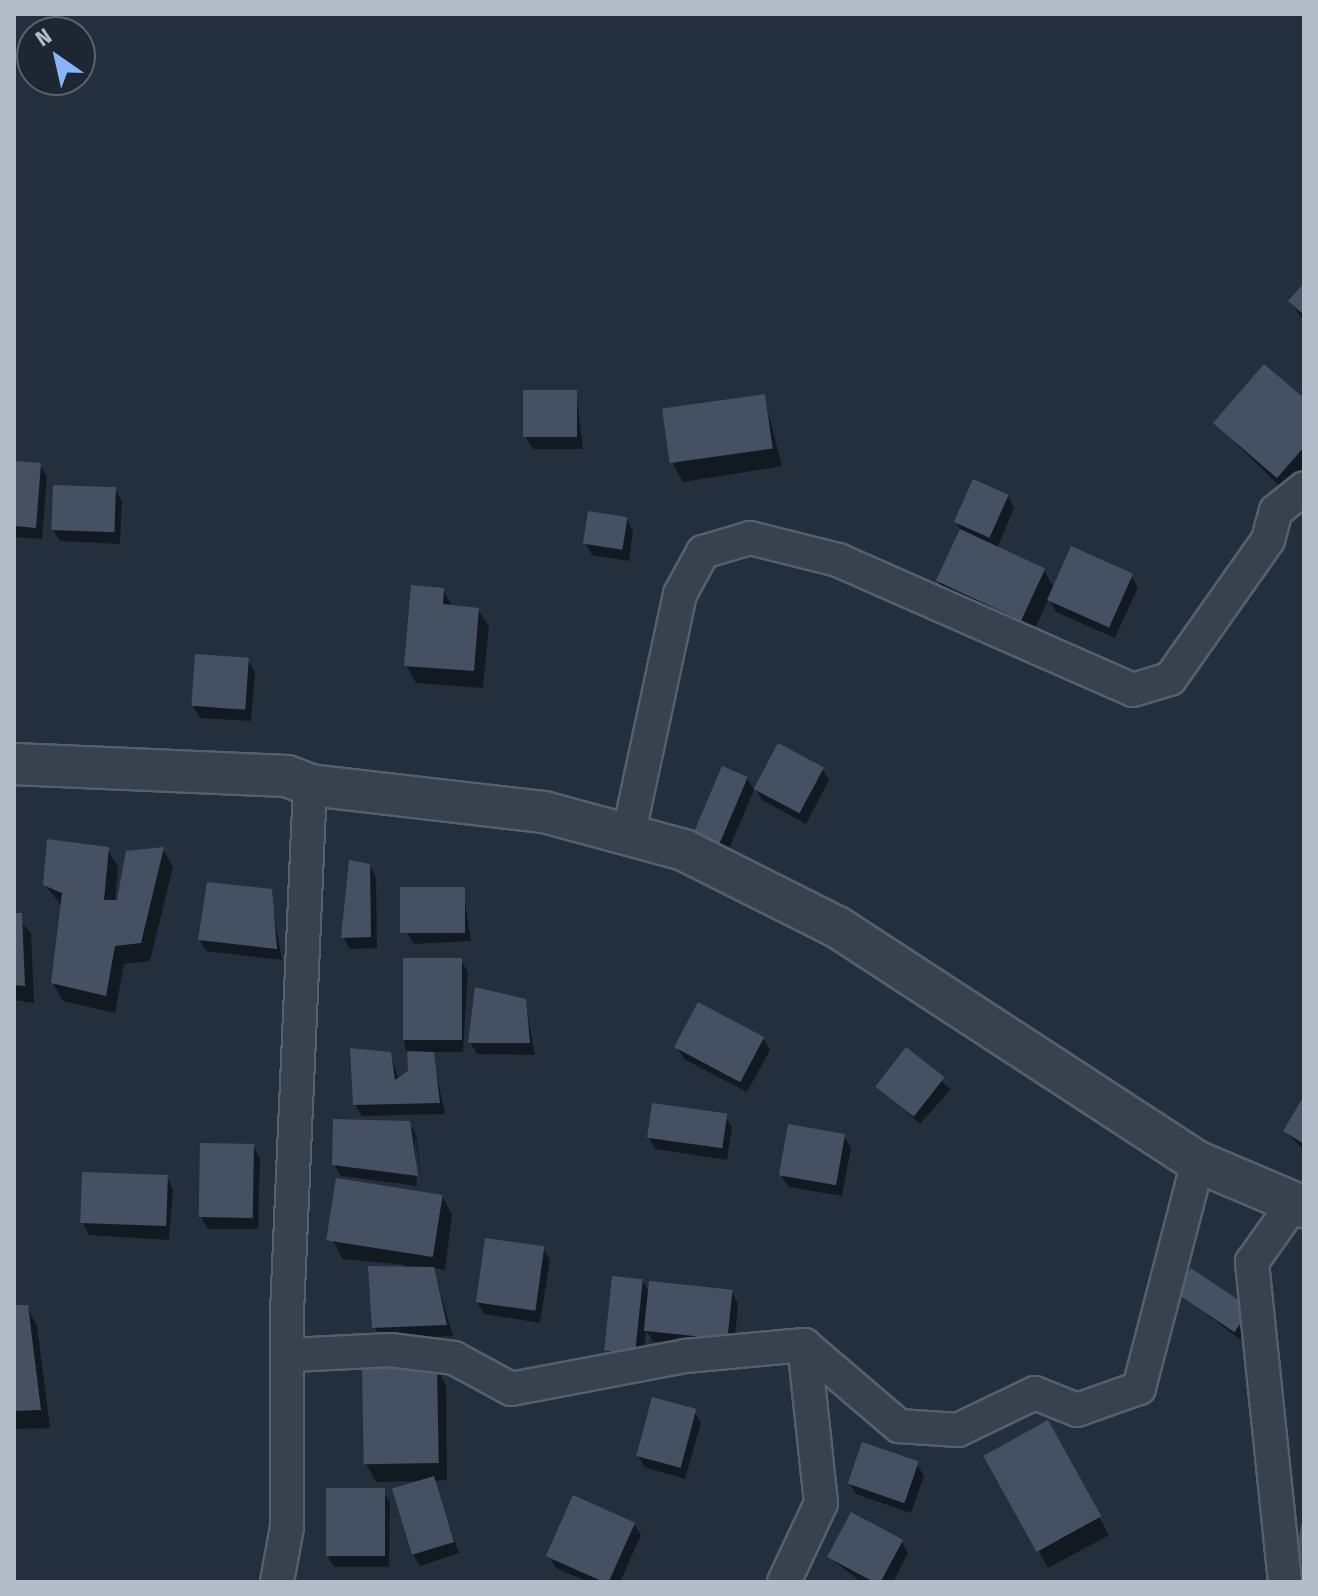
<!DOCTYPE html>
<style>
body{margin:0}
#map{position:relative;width:1318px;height:1596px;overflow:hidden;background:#242f3e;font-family:"Fira Sans Condensed",sans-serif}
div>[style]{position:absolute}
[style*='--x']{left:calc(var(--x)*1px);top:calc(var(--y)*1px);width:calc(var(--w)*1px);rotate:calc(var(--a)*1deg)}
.shadow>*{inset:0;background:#0007;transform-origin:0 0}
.building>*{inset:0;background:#455162;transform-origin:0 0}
.roads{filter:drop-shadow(2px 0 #565f6c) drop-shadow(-2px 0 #565f6c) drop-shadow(0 2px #565f6c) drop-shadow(0 -2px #565f6c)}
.minor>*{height:32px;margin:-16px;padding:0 16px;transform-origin:16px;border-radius:16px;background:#38414e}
.tertiary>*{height:40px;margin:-20px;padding:0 20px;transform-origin:20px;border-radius:20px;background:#38414e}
span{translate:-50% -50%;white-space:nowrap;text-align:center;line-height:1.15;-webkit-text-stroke:6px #1d2633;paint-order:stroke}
.frame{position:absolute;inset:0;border:16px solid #b4bcc9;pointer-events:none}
.north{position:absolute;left:16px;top:16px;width:80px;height:80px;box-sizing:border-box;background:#1d2633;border:2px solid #59626f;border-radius:50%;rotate:326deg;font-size:22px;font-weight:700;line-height:32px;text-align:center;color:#b4bcc9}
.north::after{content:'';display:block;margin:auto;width:28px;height:36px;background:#8ab4f8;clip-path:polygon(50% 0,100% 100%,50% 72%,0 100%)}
</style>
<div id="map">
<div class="shadow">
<div style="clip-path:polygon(1304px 286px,1304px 322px,1290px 301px)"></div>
<div style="clip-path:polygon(576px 392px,583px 449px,533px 449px,526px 437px)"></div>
<div style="clip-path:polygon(764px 397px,782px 466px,683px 482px,673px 464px)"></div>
<div style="clip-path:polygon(1304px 400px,1304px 476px,1288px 494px,1215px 423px)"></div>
<div style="clip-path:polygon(14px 463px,40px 465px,47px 476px,42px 539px,14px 537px)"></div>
<div style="clip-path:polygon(115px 489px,122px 501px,120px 544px,60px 541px,53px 530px)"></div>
<div style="clip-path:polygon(1008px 496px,1014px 508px,997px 548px,1044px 570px,1054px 588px,1131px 576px,1138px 587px,1115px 638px,1056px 612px,1049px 599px,1031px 637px,948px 598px,938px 581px,961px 531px,956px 522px)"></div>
<div style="clip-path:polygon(627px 519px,633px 531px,629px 561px,592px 555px,585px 543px)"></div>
<div style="clip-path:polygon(443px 590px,453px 607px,478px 609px,489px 627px,483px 688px,416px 683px,406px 665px)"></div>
<div style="clip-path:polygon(248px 660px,255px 672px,251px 721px,200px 718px,193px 706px)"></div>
<div style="clip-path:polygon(822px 769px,829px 780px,806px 824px,762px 800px,755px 788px)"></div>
<div style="clip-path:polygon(747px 778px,754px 790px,726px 856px,701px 846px)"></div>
<div style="clip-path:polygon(107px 849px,118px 867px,115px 902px,163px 849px,173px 867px,150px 961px,124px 964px,115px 1013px,63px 1001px,53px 983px,62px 906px,45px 885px)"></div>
<div style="clip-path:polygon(369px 865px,376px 877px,377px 948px,350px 949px,343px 937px)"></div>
<div style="clip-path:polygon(463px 889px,471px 941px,414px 944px,407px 933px)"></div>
<div style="clip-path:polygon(270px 891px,282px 960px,206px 951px,200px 940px)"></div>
<div style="clip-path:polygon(14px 915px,31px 933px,34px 1003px,14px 1000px)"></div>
<div style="clip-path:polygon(461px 960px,468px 972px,463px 1052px,432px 1052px,445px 1114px,362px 1116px,355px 1105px,390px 1054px,399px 1080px,410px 1072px,404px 1040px)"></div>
<div style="clip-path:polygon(525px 1000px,535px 1055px,477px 1054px,470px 1042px)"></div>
<div style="clip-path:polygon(763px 1038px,770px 1050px,747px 1092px,684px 1059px,677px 1047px)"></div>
<div style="left:907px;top:1050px;width:59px;height:46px;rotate:42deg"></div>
<div style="clip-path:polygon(1304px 1100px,1304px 1150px,1285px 1131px)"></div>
<div style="clip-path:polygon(725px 1116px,732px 1127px,727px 1160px,655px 1149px,649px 1138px)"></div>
<div style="clip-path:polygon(409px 1123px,416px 1135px,423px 1187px,414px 1132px,417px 1186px,341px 1176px,334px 1164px)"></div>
<div style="clip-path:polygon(844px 1136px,851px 1148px,842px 1196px,788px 1187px,781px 1175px)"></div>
<div style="clip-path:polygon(253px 1146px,260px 1158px,258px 1229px,208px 1229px,201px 1217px)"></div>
<div style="clip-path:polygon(167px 1177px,173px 1189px,169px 1240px,89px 1235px,83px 1223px)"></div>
<div style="clip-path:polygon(442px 1196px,452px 1214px,445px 1270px,433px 1268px,453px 1336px,381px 1339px,374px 1327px,405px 1265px,343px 1259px,333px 1241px)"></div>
<div style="clip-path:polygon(543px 1248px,550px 1260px,540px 1323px,484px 1314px,477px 1302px)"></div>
<div style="clip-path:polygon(642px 1280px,650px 1294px,732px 1292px,738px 1304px,734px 1350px,653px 1342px,646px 1330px,643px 1364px,615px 1362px,608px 1351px)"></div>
<div style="clip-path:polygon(1178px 1292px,1257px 1321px,1243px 1342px)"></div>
<div style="clip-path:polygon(14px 1307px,27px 1307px,37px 1326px,50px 1428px,14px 1429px)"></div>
<div style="clip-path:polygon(436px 1367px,446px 1385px,447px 1480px,434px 1481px,459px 1553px,420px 1566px,413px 1554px,422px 1481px,376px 1482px,366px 1464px)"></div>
<div style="clip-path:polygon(694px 1411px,701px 1423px,685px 1479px,644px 1467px,638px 1456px)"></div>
<div style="clip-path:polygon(1057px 1440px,1109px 1535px,1048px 1568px,986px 1456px)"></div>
<div style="clip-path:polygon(917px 1464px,924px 1476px,911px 1513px,856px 1494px,849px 1482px)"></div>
<div style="clip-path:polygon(383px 1490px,390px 1502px,389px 1567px,334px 1567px,327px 1555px)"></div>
<div style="clip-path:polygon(634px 1524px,641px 1535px,620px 1582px,588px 1582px,556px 1568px,549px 1556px)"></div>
<div style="clip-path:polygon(1304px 1528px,1304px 1572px,1297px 1561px)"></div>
<div style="clip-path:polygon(902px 1542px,908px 1553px,893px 1582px,861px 1582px,829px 1557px)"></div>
</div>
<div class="building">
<div style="clip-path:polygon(1304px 283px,1304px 315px,1288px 301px)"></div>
<div style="clip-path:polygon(1264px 364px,1304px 398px,1304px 447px,1277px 478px,1213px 423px)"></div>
<div style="left:577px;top:390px;width:47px;height:54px;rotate:90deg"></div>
<div style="left:765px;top:394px;width:55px;height:104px;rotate:82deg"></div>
<div style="clip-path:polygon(14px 461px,41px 463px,36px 528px,14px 526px)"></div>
<div style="left:973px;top:479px;width:39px;height:47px;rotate:24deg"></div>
<div style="left:53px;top:485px;width:63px;height:45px;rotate:2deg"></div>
<div style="left:588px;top:511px;width:40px;height:33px;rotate:9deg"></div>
<div style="left:960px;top:529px;width:94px;height:57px;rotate:25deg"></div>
<div style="left:1071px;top:546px;width:68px;height:59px;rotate:24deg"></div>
<div style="clip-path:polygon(411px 585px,444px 588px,443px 604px,479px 608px,474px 671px,404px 666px)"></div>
<div style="left:195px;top:654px;width:54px;height:52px;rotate:4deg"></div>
<div style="left:778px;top:743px;width:52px;height:52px;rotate:28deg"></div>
<div style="left:722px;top:766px;width:28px;height:75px;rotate:23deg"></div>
<div style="clip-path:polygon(47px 839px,109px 847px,104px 900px,117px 900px,126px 851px,164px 847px,141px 943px,115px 946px,106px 996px,51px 983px,62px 893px,43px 885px)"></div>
<div style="clip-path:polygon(349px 860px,370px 864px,371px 937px,341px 938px)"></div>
<div style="clip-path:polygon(207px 882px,272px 889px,277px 949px,198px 940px)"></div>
<div style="left:400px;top:887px;width:65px;height:46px"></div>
<div style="clip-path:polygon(14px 913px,22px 913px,25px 986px,14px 985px)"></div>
<div style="left:403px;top:958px;width:59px;height:82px"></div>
<div style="clip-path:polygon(475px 987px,526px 999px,530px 1043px,468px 1043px)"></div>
<div style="left:698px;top:1002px;width:75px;height:51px;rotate:28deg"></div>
<div style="left:906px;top:1047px;width:49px;height:50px;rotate:38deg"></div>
<div style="clip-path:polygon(350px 1048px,391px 1052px,395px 1080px,408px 1071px,407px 1051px,434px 1052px,440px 1103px,353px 1105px)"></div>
<div style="clip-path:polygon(1304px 1096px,1304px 1144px,1283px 1131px)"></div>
<div style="left:652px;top:1103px;width:76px;height:35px;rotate:8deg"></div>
<div style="clip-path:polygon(333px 1119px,410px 1121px,418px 1176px,332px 1165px)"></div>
<div style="left:788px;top:1124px;width:58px;height:52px;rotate:10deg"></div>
<div style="left:200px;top:1143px;width:54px;height:74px;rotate:1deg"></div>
<div style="left:82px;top:1172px;width:86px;height:51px;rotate:2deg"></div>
<div style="left:336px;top:1178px;width:108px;height:63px;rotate:9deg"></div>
<div style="left:485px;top:1238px;width:60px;height:65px;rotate:8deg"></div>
<div style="clip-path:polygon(368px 1266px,434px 1267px,447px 1325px,372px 1328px)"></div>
<div style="left:1191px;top:1268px;width:72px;height:29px;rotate:34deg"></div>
<div style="left:612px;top:1276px;width:31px;height:75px;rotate:6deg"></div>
<div style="left:649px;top:1281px;width:84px;height:50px;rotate:6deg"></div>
<div style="clip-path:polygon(14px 1305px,28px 1305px,41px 1410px,14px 1411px)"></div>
<div style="left:437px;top:1365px;width:98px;height:75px;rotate:89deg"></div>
<div style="left:652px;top:1397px;width:46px;height:61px;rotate:15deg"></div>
<div style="left:1048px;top:1420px;width:110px;height:74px;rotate:61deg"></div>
<div style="left:862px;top:1442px;width:60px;height:44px;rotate:19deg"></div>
<div style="left:434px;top:1476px;width:69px;height:44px;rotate:73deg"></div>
<div style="left:326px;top:1488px;width:59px;height:68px"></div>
<div style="left:573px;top:1495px;width:68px;height:67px;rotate:24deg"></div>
<div style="left:851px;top:1512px;width:59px;height:51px;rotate:28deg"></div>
<div style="clip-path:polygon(1301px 1525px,1304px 1525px,1304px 1562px,1295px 1561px)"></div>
</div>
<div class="roads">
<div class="minor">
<div style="--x:629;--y:832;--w:243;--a:-77.9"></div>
<div style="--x:680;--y:594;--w:48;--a:-61.3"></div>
<div style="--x:703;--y:552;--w:49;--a:-16.6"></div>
<div style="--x:750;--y:538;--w:91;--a:14"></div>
<div style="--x:838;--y:560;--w:322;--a:23.8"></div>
<div style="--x:1133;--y:690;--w:39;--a:-17"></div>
<div style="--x:1170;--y:679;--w:170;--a:-54.8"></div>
<div style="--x:1268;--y:540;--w:30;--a:-75"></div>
<div style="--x:1276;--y:511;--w:36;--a:-39"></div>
<div style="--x:291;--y:1355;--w:99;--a:-2.9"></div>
<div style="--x:390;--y:1350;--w:64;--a:7.1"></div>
<div style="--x:454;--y:1358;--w:65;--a:28.5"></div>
<div style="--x:511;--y:1389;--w:177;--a:-10.7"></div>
<div style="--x:685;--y:1356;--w:120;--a:-5.3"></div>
<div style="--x:804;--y:1345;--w:125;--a:40.5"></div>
<div style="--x:899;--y:1426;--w:59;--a:3.9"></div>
<div style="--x:958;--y:1430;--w:85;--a:-25.7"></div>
<div style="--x:1035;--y:1393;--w:45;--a:22"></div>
<div style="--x:1077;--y:1410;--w:66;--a:-19.5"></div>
<div style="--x:1139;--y:1388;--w:234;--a:-75.4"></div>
<div style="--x:277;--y:1582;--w:56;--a:-79.7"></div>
<div style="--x:287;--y:1527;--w:215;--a:-90"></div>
<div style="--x:287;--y:1312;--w:528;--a:-87.5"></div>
<div style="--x:784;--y:1582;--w:87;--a:-64.9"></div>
<div style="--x:821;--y:1503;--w:159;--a:-96.1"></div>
<div style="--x:1285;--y:1582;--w:322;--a:-95.9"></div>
<div style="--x:1252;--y:1262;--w:72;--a:-54.6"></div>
</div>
<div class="tertiary">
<div style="--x:14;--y:764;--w:273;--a:2.5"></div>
<div style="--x:287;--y:776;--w:25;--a:21"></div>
<div style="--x:310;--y:785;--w:236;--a:6.6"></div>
<div style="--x:544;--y:812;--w:145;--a:15.2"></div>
<div style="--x:684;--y:850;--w:171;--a:26.7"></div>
<div style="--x:837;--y:927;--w:431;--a:33.1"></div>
<div style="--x:1198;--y:1162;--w:115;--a:23"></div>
</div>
</div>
<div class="frame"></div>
<div class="north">N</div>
</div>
